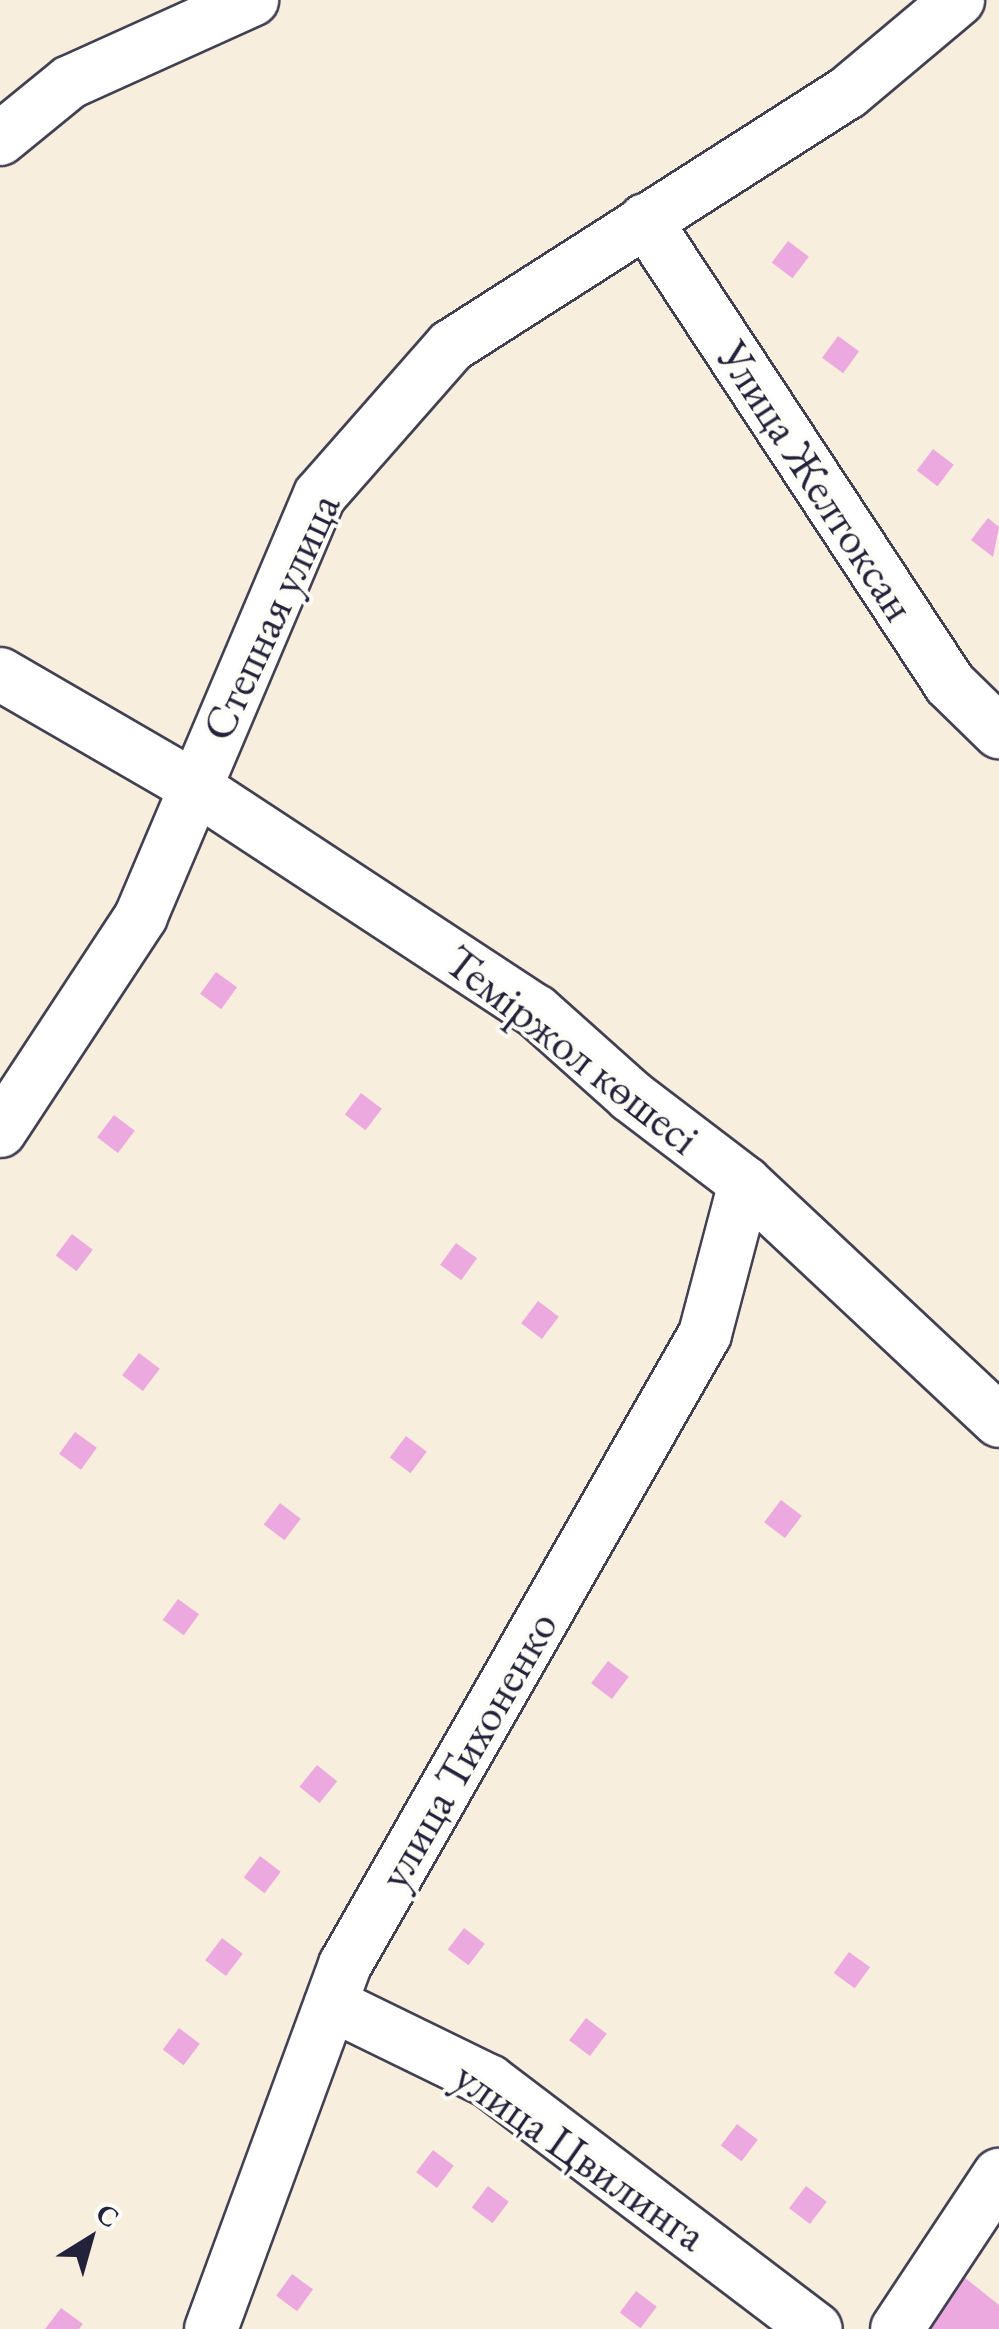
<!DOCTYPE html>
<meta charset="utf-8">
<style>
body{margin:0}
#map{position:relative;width:999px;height:2329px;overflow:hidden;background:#f8eedd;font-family:"EB Garamond",serif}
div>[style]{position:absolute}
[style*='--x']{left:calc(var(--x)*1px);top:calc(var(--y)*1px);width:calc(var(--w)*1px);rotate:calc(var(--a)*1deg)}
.building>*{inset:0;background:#eca9df;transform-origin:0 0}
.roads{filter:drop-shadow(2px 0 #424153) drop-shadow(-2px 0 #424153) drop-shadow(0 2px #424153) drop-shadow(0 -2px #424153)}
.minor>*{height:52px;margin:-26px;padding:0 26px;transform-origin:26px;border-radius:26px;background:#fff}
span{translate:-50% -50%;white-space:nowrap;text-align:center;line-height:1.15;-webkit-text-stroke:8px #fdfcf7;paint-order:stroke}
.street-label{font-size:45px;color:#22223b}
.north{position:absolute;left:40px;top:2189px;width:100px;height:100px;-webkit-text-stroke:8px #fdfcf7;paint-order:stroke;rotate:37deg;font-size:28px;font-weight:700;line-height:40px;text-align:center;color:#22223b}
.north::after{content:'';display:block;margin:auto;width:35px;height:45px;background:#22223b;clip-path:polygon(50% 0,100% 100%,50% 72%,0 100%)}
</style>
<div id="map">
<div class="building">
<div style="left:788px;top:241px;width:26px;height:27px;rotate:37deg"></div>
<div style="left:838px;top:336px;width:26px;height:27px;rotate:36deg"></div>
<div style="left:933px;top:449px;width:26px;height:27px;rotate:37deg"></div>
<div style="clip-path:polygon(988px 518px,999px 527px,993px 557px,971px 540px)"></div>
<div style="left:216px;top:972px;width:26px;height:27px;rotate:36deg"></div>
<div style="left:361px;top:1093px;width:26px;height:27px;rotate:37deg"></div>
<div style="left:114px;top:1115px;width:26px;height:28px;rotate:37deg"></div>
<div style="left:72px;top:1234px;width:26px;height:27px;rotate:37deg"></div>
<div style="left:456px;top:1243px;width:26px;height:27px;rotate:36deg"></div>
<div style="left:538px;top:1301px;width:26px;height:28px;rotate:37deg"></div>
<div style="left:139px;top:1353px;width:26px;height:28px;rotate:37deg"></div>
<div style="left:75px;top:1432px;width:27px;height:27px;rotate:36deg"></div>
<div style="left:406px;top:1436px;width:26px;height:27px;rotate:37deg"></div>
<div style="left:781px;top:1500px;width:26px;height:28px;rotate:37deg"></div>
<div style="left:280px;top:1503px;width:26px;height:27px;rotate:37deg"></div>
<div style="left:178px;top:1599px;width:26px;height:26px;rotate:36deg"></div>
<div style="left:608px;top:1661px;width:26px;height:28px;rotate:37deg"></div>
<div style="left:317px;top:1765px;width:26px;height:28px;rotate:39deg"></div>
<div style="left:260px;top:1856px;width:26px;height:27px;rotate:37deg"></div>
<div style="left:464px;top:1928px;width:26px;height:27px;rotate:37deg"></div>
<div style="left:222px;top:1938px;width:26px;height:28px;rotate:37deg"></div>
<div style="left:849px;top:1952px;width:26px;height:26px;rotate:36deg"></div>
<div style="left:586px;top:2018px;width:26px;height:28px;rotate:37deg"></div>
<div style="left:179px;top:2028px;width:26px;height:27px;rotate:37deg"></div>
<div style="left:737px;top:2124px;width:26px;height:27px;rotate:37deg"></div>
<div style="left:433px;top:2150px;width:26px;height:28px;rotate:37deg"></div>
<div style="left:488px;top:2186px;width:26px;height:27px;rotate:37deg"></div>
<div style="left:806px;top:2186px;width:26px;height:28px;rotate:37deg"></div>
<div style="left:292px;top:2274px;width:26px;height:27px;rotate:36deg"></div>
<div style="clip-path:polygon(964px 2277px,999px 2305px,999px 2329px,927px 2329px)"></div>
<div style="left:636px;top:2291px;width:26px;height:27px;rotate:37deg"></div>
<div style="clip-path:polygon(61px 2308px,83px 2324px,79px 2329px,45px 2329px)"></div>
</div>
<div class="roads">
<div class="minor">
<div style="--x:0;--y:139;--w:90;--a:-39.2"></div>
<div style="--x:70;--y:82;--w:200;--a:-24.3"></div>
<div style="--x:645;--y:220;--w:555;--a:56.68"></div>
<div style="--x:950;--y:684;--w:69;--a:44.4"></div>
<div style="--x:0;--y:674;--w:223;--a:30.1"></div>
<div style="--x:193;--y:786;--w:410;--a:33.3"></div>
<div style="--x:536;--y:1011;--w:127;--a:41.8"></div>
<div style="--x:631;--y:1096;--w:143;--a:37.3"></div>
<div style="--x:745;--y:1183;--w:348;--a:43.1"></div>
<div style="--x:0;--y:1131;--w:257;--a:-56.7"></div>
<div style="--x:141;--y:916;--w:457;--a:-67"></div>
<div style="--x:320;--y:495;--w:198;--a:-48.7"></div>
<div style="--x:451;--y:346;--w:470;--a:-32.6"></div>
<div style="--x:847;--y:93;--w:145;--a:-40"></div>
<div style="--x:331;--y:2004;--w:176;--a:26"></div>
<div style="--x:489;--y:2081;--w:410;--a:37.2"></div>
<div style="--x:211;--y:2329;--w:388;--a:-69.8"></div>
<div style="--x:345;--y:1965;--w:726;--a:-60.29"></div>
<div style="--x:705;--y:1334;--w:156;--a:-75.2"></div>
<div style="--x:897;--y:2329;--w:185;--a:-56.5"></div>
</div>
</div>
<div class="street-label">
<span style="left:816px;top:481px;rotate:57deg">Улица Желтоксан</span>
<span style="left:271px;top:617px;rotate:-65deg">Степная улица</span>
<span style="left:572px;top:1050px;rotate:38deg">Теміржол көшесі</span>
<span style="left:468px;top:1750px;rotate:-60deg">улица Тихоненко</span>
<span style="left:580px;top:2156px;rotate:35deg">улица Цвилинга</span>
</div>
<div class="north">С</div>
</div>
